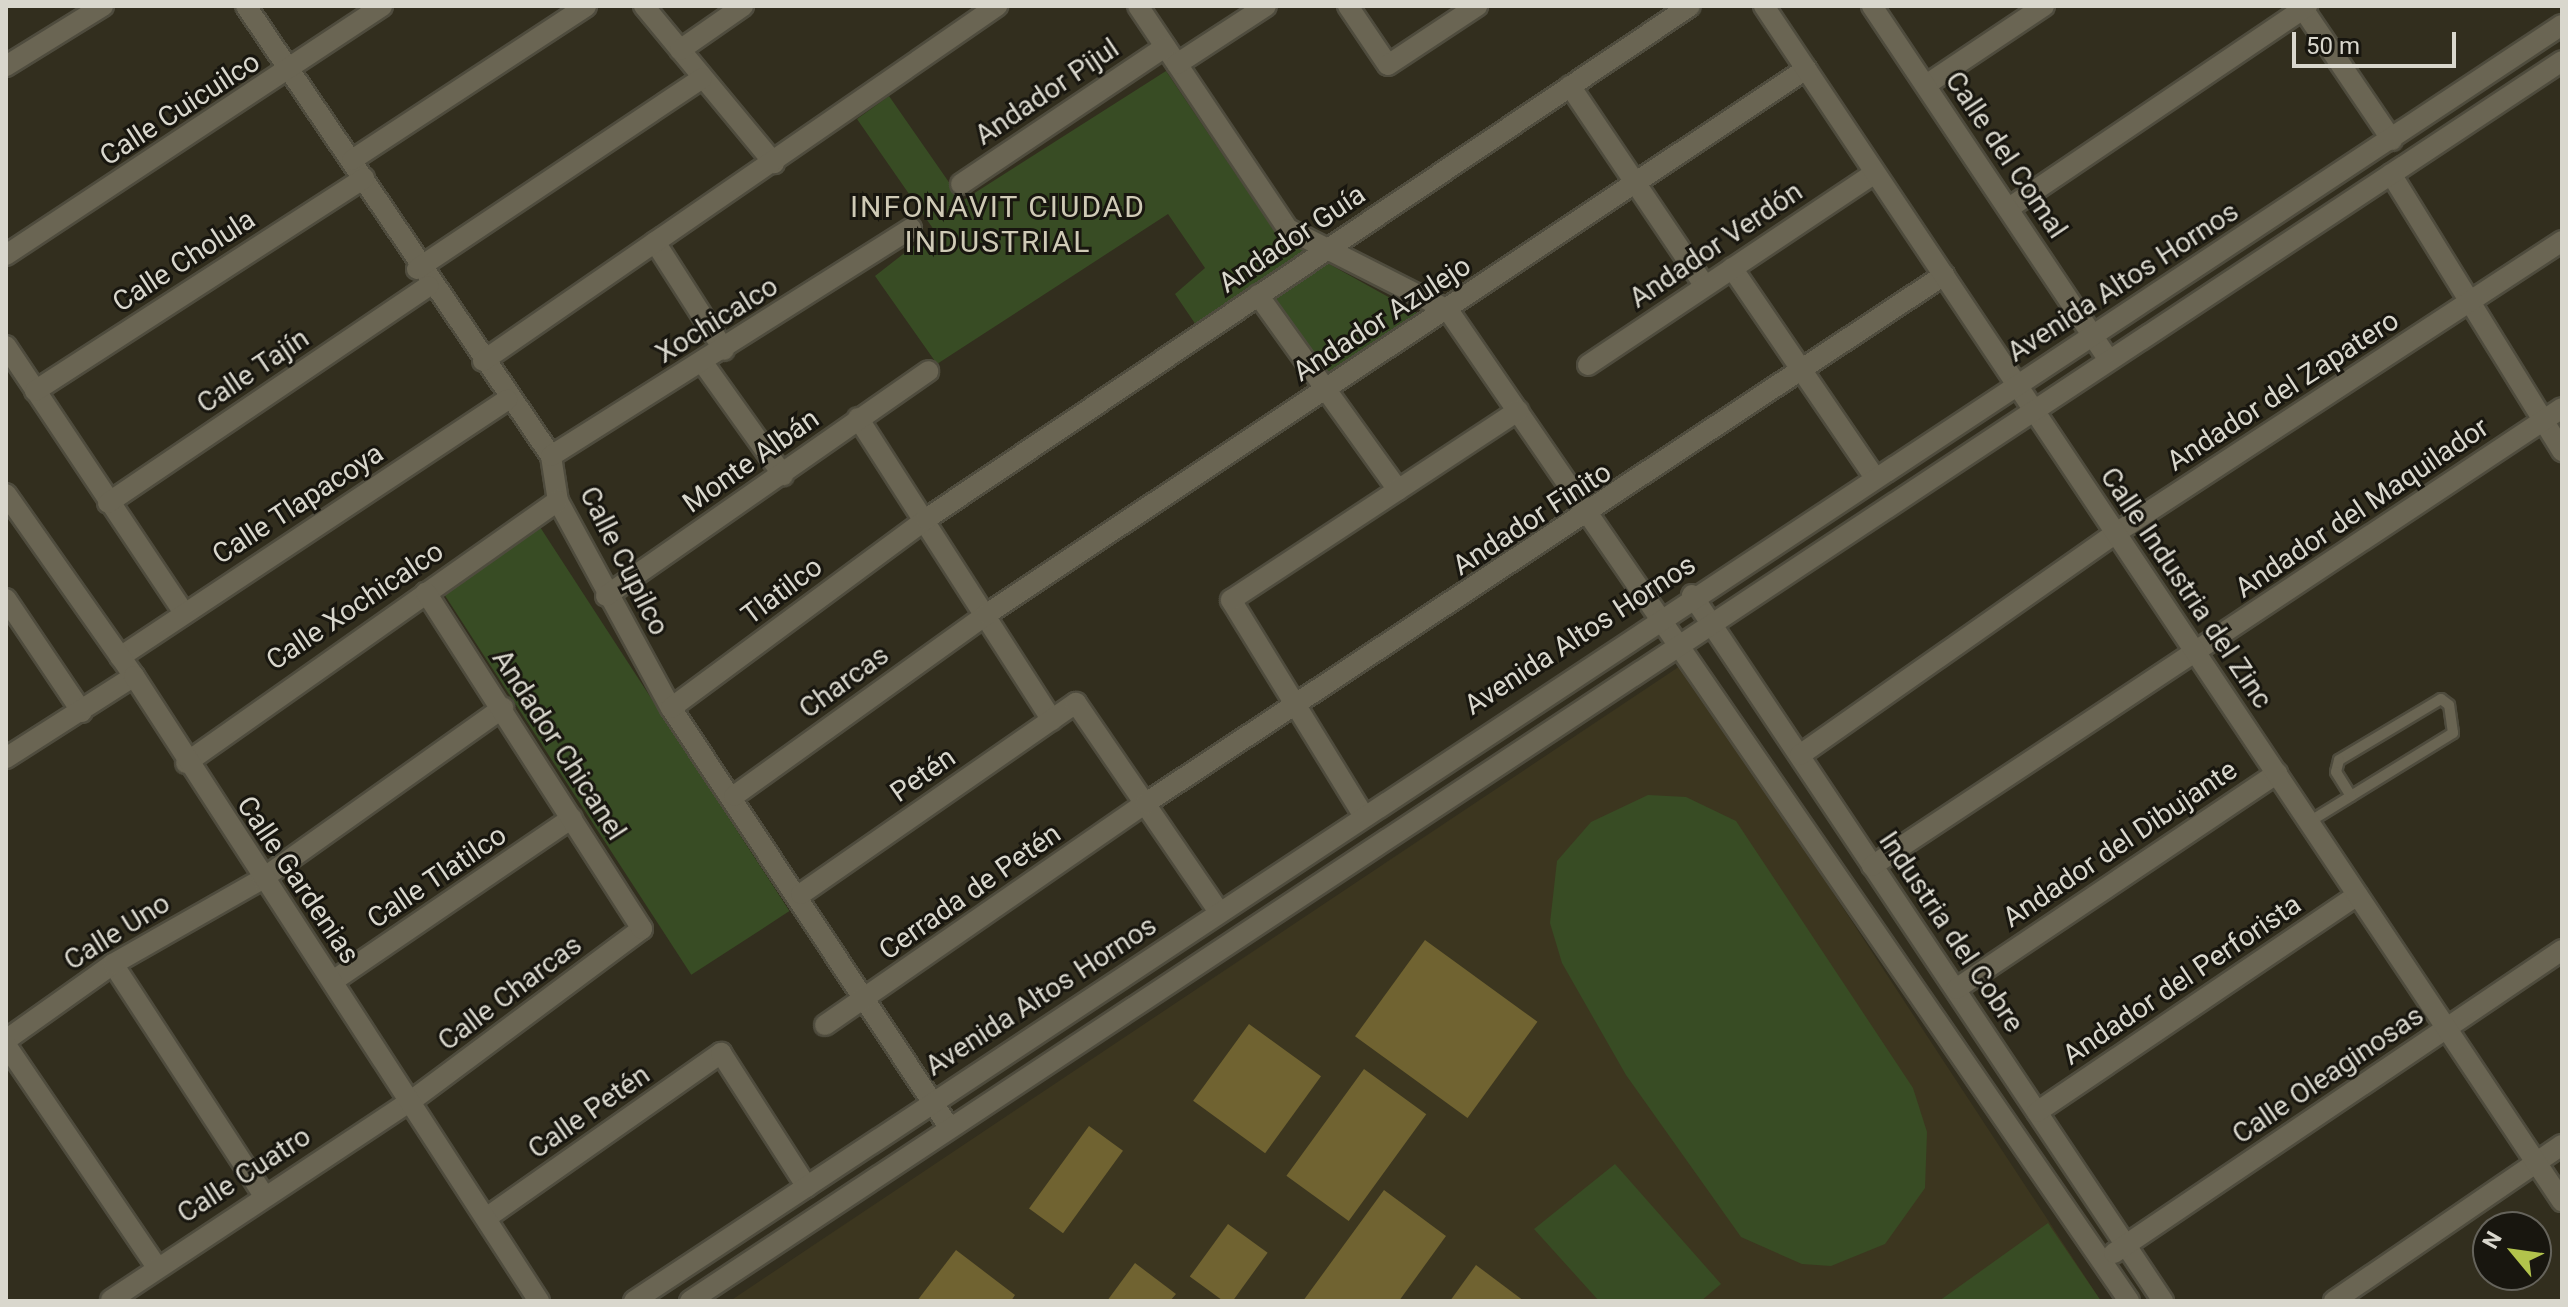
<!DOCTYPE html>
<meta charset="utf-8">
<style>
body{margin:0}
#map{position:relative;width:2568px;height:1307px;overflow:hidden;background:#322e1e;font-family:Roboto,sans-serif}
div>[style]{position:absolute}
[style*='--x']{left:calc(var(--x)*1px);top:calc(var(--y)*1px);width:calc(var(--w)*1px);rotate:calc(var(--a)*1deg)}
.built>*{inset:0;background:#3c361f}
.green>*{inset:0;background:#384c24;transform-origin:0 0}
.building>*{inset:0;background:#706331;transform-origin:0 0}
.roads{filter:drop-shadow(2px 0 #4f4c3e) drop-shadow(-2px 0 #4f4c3e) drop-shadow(0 2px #4f4c3e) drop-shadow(0 -2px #4f4c3e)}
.lane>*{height:10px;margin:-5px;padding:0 5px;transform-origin:5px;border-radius:5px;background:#6a6553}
.street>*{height:20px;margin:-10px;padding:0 10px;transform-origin:10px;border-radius:10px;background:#6a6553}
.secondary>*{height:20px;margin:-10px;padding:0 10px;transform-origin:10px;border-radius:10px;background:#6a6553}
span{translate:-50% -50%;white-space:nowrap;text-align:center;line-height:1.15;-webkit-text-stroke:6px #18160f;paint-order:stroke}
.street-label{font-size:28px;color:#d9d7cd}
.neighbourhood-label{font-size:30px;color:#cfcab6;letter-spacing:2px}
.frame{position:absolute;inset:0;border:8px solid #d9d7cd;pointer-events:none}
.north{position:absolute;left:2472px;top:1211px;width:80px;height:80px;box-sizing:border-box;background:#18160f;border:2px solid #65635b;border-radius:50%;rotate:299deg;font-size:22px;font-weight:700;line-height:32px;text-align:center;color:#d9d7cd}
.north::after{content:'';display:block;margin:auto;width:28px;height:36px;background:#b2c34c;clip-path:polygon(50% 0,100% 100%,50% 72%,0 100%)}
.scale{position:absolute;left:2292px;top:32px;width:164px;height:36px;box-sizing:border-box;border:4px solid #d9d7cd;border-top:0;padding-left:10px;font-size:24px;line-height:28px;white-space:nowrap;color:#d9d7cd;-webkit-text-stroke:6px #18160f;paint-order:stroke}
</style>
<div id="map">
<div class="built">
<div style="clip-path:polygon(1683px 664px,2101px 1301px,730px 1301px)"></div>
</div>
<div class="green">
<div style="clip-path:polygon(1166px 71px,1277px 235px,1419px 314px,1312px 384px,1244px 293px,1196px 325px,1175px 294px,1205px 268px,1168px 214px,937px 364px,875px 276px,934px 230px,857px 119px,889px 96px,962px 201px)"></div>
<div style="left:540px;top:527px;width:458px;height:117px;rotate:57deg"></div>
<div style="clip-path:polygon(1648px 795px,1686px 797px,1736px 821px,1913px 1088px,1927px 1132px,1925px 1188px,1885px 1244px,1831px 1266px,1802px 1264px,1741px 1237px,1626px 1075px,1562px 963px,1550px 923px,1557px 861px,1591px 822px)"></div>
<div style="clip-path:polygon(1615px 1164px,1721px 1284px,1701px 1301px,1599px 1301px,1534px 1229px)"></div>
<div style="clip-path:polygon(2048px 1223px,2101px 1301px,1939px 1301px)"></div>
</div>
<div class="building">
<div style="left:1425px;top:940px;width:139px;height:119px;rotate:36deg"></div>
<div style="left:1249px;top:1024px;width:89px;height:95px;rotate:36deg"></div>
<div style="left:1364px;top:1069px;width:77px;height:132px;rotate:36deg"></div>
<div style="left:1089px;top:1126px;width:42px;height:102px;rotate:36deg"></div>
<div style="clip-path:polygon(1384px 1190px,1446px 1236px,1399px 1301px,1303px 1301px)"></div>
<div style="left:1228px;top:1224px;width:49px;height:65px;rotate:36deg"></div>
<div style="clip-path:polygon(956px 1250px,1015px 1295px,1011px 1301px,917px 1301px)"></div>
<div style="clip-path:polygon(1135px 1263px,1176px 1294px,1170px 1301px,1107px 1301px)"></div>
<div style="clip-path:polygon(1476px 1265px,1524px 1301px,1450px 1301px)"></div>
</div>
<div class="roads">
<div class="lane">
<div style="--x:2309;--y:822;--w:49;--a:-31.8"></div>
<div style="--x:2351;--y:796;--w:120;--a:-31.7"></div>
<div style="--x:2453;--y:733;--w:28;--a:-98"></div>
<div style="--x:2449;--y:705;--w:10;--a:-143"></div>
<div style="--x:2441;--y:699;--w:119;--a:149.1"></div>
<div style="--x:2339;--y:760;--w:12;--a:104"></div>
<div style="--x:2336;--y:772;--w:28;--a:58"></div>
</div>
<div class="street">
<div style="--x:246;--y:6;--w:544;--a:55.87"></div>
<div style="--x:551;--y:456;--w:46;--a:81.2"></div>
<div style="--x:558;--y:501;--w:236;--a:61.4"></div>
<div style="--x:671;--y:708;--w:503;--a:56.44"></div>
<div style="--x:644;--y:6;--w:204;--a:50.4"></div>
<div style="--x:1138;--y:6;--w:269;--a:56.1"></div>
<div style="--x:1288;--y:229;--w:179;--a:26.9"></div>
<div style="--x:1448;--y:310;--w:1202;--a:55.5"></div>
<div style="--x:1348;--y:6;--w:71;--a:55.9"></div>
<div style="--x:1388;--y:65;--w:107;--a:-33.5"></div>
<div style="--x:2301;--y:6;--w:162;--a:55.8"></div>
<div style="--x:680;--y:50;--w:77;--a:-34.9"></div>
<div style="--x:1177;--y:64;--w:106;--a:-33.1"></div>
<div style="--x:1926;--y:85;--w:142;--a:-33.8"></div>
<div style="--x:1570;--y:86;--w:241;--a:56"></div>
<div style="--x:352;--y:160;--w:280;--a:-33.3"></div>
<div style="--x:2391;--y:174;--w:326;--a:58.3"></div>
<div style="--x:961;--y:184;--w:246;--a:-33.9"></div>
<div style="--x:2009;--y:208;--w:360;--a:-34.1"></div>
<div style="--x:655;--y:242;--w:128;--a:57.4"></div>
<div style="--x:6;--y:255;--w:451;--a:-33.5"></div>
<div style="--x:1732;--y:268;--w:250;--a:55.7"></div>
<div style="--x:417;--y:269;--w:343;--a:-33.8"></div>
<div style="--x:1258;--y:295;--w:240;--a:54.3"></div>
<div style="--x:2092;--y:335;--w:29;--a:56"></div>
<div style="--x:6;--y:346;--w:321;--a:56.3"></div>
<div style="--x:483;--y:361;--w:625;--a:-34.63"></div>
<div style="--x:703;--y:363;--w:138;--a:54.5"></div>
<div style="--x:1588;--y:365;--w:345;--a:-33.8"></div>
<div style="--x:35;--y:391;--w:392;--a:-32.9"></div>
<div style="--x:858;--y:418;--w:359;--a:57.3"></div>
<div style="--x:551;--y:456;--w:426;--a:-32.3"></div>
<div style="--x:108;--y:503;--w:387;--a:-34.1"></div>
<div style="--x:1692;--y:595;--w:849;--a:56.29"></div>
<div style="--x:606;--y:596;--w:393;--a:-34.9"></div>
<div style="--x:6;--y:599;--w:136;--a:56.1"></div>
<div style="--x:120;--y:657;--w:465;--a:-33.6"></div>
<div style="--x:671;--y:708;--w:317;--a:-36.5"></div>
<div style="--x:926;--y:519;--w:920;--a:-33.88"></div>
<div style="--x:1800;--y:755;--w:386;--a:-35.1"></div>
<div style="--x:2116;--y:533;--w:533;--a:-33.21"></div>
<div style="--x:6;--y:758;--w:152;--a:-32.6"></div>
<div style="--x:186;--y:763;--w:455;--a:-35.2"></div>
<div style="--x:734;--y:796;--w:312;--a:-35.7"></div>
<div style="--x:987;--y:614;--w:984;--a:-33.64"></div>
<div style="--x:1362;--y:813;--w:250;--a:-121.6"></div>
<div style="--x:1231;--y:600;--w:344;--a:-33.4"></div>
<div style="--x:1872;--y:866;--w:828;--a:-33.57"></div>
<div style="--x:801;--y:894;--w:335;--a:-34.8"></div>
<div style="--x:1076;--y:703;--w:253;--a:55.6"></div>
<div style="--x:113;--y:964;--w:275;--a:56.9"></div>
<div style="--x:333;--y:981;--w:289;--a:-34.3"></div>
<div style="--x:1956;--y:989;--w:387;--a:-33.9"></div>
<div style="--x:825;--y:1025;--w:390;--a:-34.7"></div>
<div style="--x:1146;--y:803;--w:957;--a:-33.49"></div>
<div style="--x:6;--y:1040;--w:131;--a:-35.4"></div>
<div style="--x:113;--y:964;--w:172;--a:-29.7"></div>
<div style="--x:262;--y:879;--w:296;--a:-35.4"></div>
<div style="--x:6;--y:1045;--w:267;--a:55.8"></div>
<div style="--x:2037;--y:1112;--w:387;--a:-34.1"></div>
<div style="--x:489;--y:1216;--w:284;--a:-35.1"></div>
<div style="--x:721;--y:1053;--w:159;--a:57.3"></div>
<div style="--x:2114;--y:1253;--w:541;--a:-34.07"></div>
<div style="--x:111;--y:1300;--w:360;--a:-33.6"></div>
<div style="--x:411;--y:1101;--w:288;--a:-36.7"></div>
<div style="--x:642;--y:929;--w:400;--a:-122.7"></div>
<div style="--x:2334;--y:1301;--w:276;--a:-34.4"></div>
</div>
<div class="secondary">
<div style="--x:1764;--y:6;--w:1437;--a:56.27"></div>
<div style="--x:1872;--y:6;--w:396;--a:56.2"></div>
<div style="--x:6;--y:66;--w:114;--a:-31.7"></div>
<div style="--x:6;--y:494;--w:223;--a:54.9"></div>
<div style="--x:134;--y:676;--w:745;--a:57.06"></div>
<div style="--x:634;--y:1301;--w:2312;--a:-33.5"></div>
<div style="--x:690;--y:1301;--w:2245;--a:-33.52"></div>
</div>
</div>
<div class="street-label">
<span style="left:1047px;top:92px;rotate:-34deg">Andador Pijul</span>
<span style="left:180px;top:109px;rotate:-33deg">Calle Cuicuilco</span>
<span style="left:2006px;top:155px;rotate:56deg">Calle del Comal</span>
<span style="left:1292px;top:239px;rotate:-34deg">Andador Guía</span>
<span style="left:1716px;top:245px;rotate:-34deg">Andador Verdón</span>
<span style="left:184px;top:261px;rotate:-33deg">Calle Cholula</span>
<span style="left:2123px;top:282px;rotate:-33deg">Avenida Altos Hornos</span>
<span style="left:1382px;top:319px;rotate:-33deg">Andador Azulejo</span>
<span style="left:717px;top:320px;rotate:-32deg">Xochicalco</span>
<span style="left:253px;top:371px;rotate:-34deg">Calle Tajín</span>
<span style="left:2283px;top:391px;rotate:-33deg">Andador del Zapatero</span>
<span style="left:751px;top:461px;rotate:-35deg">Monte Albán</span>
<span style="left:298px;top:504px;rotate:-33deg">Calle Tlapacoya</span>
<span style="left:2362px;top:508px;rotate:-34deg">Andador del Maquilador</span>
<span style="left:1532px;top:519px;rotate:-33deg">Andador Finito</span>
<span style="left:624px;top:561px;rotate:63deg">Calle Cupilco</span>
<span style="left:2186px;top:588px;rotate:56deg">Calle Industria del Zinc</span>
<span style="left:782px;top:591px;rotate:-37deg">Tlatilco</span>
<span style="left:355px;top:606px;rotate:-34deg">Calle Xochicalco</span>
<span style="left:1580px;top:635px;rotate:-33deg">Avenida Altos Hornos</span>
<span style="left:844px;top:682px;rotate:-36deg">Charcas</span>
<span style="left:559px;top:745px;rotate:57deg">Andador Chicanel</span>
<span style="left:923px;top:775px;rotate:-35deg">Petén</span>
<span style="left:2120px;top:844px;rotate:-34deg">Andador del Dibujante</span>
<span style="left:437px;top:877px;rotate:-34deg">Calle Tlatilco</span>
<span style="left:298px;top:880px;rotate:56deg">Calle Gardenias</span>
<span style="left:970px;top:892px;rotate:-35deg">Cerrada de Petén</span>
<span style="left:117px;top:932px;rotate:-32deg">Calle Uno</span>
<span style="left:1951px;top:932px;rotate:56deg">Industria del Cobre</span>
<span style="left:2182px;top:980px;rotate:-34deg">Andador del Perforista</span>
<span style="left:510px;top:993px;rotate:-37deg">Calle Charcas</span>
<span style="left:1041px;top:996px;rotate:-33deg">Avenida Altos Hornos</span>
<span style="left:2328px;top:1075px;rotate:-34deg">Calle Oleaginosas</span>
<span style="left:589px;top:1112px;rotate:-35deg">Calle Petén</span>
<span style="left:244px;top:1175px;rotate:-33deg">Calle Cuatro</span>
</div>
<div class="neighbourhood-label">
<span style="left:998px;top:224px">INFONAVIT CIUDAD<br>INDUSTRIAL</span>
</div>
<div class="frame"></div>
<div class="north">N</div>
<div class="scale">50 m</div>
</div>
